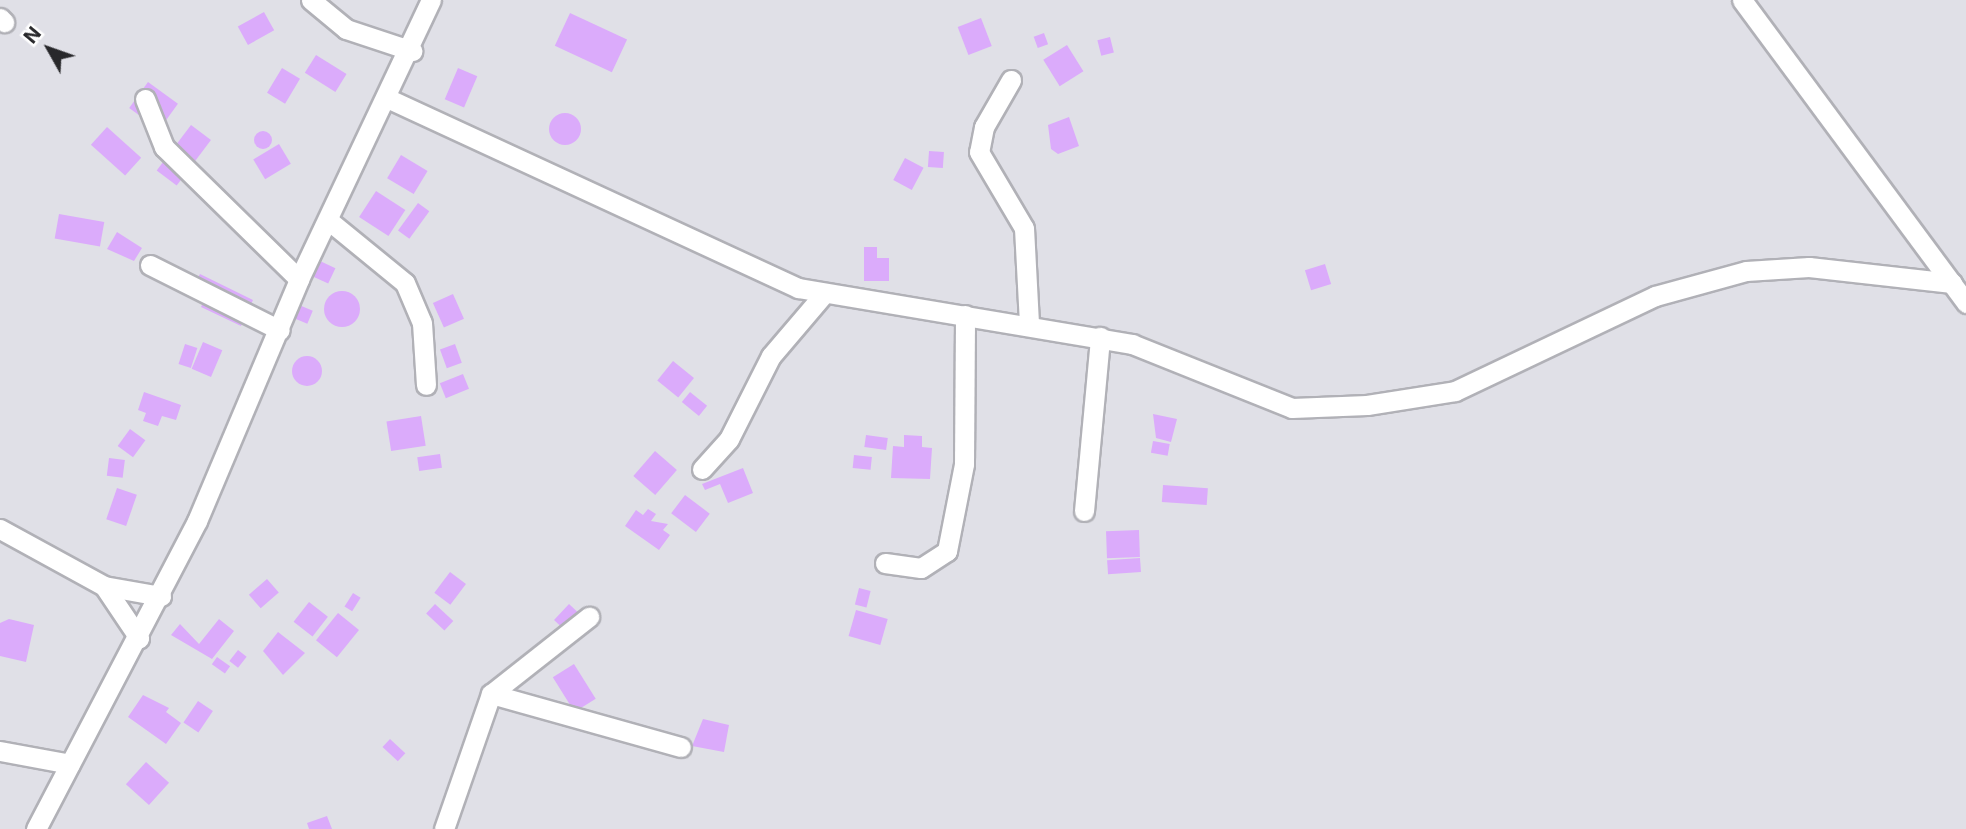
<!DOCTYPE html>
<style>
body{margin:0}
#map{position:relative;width:1966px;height:829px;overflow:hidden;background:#e0e0e7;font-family:Inter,sans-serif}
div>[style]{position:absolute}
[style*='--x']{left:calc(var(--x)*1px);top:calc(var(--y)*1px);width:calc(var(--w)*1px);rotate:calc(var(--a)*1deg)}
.building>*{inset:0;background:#dbabfb;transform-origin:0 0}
.round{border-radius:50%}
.roads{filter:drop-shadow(2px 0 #b1b1b7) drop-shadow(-2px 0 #b1b1b7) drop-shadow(0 2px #b1b1b7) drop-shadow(0 -2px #b1b1b7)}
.minor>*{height:19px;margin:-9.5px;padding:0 9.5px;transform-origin:9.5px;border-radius:9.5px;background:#fff}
span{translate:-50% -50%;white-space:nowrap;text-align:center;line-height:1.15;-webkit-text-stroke:7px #fff;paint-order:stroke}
.north{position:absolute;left:14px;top:14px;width:70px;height:70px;-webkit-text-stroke:5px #fff;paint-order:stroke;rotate:310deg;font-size:19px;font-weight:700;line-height:28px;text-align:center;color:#28282b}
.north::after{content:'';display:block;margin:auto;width:24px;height:32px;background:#28282b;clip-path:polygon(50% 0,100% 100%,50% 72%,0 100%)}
</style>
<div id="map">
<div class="building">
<div style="left:264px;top:12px;width:21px;height:30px;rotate:61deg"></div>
<div style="left:570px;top:13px;width:63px;height:36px;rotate:25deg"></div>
<div style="left:981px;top:18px;width:30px;height:25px;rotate:69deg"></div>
<div style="left:1044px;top:33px;width:12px;height:11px;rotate:70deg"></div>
<div style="left:1110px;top:37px;width:16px;height:13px;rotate:76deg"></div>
<div style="left:1067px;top:45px;width:31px;height:28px;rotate:58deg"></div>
<div style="left:316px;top:55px;width:36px;height:21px;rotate:32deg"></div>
<div style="left:282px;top:68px;width:21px;height:29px;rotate:31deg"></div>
<div style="left:458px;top:68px;width:21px;height:34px;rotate:23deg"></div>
<div style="left:148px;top:82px;width:37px;height:32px;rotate:36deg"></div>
<div class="round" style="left:549px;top:113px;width:32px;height:32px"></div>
<div style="clip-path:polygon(1069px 117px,1079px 146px,1058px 154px,1051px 149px,1048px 125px)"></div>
<div style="left:191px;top:125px;width:25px;height:57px;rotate:37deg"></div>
<div style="left:107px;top:127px;width:46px;height:24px;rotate:42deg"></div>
<div class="round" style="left:254px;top:131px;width:18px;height:18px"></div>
<div style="left:279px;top:144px;width:23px;height:30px;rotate:59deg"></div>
<div style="left:929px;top:151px;width:15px;height:16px;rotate:4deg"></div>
<div style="left:401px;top:155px;width:31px;height:27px;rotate:31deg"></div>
<div style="left:905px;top:158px;width:21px;height:25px;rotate:28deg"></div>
<div style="left:376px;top:191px;width:35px;height:31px;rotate:33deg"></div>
<div style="left:418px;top:203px;width:14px;height:34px;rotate:36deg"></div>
<div style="left:59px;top:214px;width:46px;height:25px;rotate:10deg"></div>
<div style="clip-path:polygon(117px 232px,142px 248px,134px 261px,107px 249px)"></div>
<div style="clip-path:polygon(864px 247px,877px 247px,877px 258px,889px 258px,889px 281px,864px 281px)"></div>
<div style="left:320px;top:261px;width:17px;height:17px;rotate:25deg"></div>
<div style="left:1325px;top:264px;width:21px;height:21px;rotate:73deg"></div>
<div style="clip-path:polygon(200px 274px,253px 300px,241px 326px,201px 307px,209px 290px,195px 283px)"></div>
<div class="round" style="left:324px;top:291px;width:36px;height:36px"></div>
<div style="left:453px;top:294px;width:27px;height:22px;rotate:66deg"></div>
<div style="left:299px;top:305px;width:15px;height:14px;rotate:23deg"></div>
<div style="left:203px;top:342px;width:21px;height:29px;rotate:23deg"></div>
<div style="left:185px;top:344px;width:13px;height:21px;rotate:18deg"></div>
<div style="left:455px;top:344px;width:20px;height:16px;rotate:70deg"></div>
<div class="round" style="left:292px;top:356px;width:30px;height:30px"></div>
<div style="left:673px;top:361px;width:27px;height:25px;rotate:39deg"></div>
<div style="left:463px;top:374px;width:16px;height:25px;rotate:68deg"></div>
<div style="clip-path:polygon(144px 392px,181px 405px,176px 420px,162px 416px,158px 426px,143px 421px,146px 413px,138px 410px)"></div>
<div style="left:690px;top:392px;width:22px;height:13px;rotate:39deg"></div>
<div style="clip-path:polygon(1153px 414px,1177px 419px,1171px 442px,1156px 438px)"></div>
<div style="left:421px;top:416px;width:30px;height:35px;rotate:81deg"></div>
<div style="left:130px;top:429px;width:19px;height:21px;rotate:36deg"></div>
<div style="left:866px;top:435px;width:22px;height:12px;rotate:8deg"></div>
<div style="clip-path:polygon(904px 435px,922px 436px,922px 447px,932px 448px,930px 479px,891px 478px,893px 446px,904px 447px)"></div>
<div style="left:1153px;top:441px;width:17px;height:12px;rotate:10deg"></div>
<div style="left:655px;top:451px;width:29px;height:33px;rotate:41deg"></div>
<div style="left:440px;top:454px;width:14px;height:23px;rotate:82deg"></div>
<div style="left:854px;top:455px;width:18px;height:13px;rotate:6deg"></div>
<div style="left:109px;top:458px;width:16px;height:18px;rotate:7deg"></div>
<div style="clip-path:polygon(743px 468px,753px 493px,728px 503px,720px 484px,705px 490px,702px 484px)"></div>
<div style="left:1163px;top:485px;width:45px;height:17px;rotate:4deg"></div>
<div style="left:117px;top:488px;width:21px;height:33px;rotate:19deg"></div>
<div style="left:685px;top:495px;width:31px;height:23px;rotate:37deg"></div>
<div style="clip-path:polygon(648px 509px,656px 514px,651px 521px,668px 524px,663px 530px,670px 535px,659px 550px,625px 526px,636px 510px,643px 515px)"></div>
<div style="left:1139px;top:530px;width:27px;height:33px;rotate:88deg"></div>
<div style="left:1140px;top:558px;width:14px;height:33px;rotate:86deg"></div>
<div style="left:450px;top:572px;width:20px;height:26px;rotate:37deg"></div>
<div style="left:267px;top:579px;width:18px;height:24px;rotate:49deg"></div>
<div style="left:859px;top:588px;width:12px;height:17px;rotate:14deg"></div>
<div style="left:353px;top:593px;width:9px;height:16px;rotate:32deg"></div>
<div style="left:309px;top:602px;width:24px;height:25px;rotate:38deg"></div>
<div style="left:435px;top:604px;width:25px;height:13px;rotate:43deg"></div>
<div style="left:569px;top:604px;width:18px;height:22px;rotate:43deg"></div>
<div style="left:856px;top:610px;width:33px;height:27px;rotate:16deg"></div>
<div style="left:338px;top:613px;width:27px;height:35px;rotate:39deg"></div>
<div style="clip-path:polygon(9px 619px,34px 625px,26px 662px,0 656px,0 623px)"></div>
<div style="clip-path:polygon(219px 619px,234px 631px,212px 659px,171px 635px,180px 624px,199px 644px)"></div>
<div style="clip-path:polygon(278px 632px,305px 653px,283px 675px,263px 651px)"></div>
<div style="left:238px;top:650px;width:11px;height:14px;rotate:38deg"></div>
<div style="left:217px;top:657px;width:16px;height:9px;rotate:35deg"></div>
<div style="left:574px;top:664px;width:41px;height:25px;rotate:58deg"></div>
<div style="clip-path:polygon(143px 695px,169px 708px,166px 712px,181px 723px,166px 744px,128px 717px)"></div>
<div style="left:198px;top:701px;width:18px;height:26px;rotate:34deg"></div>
<div style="clip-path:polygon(703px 719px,729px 725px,724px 752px,692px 746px)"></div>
<div style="left:390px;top:739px;width:21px;height:11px;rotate:43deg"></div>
<div style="left:146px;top:762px;width:31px;height:30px;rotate:42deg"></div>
<div style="clip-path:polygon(327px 816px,332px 829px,309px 829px,307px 823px)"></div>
</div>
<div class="roads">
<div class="minor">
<div style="--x:311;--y:0;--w:45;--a:39.6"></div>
<div style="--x:346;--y:29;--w:70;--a:18.4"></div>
<div style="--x:1742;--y:0;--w:377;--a:53.5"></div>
<div style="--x:0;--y:18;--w:6;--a:45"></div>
<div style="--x:1011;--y:80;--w:54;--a:119.9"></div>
<div style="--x:984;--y:127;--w:25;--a:101"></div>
<div style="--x:979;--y:152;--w:88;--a:59.4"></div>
<div style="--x:1024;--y:228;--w:95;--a:87"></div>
<div style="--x:145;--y:99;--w:52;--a:68.4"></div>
<div style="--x:164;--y:147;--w:189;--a:44.4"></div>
<div style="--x:389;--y:99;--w:451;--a:24.8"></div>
<div style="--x:798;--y:288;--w:339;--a:9.5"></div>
<div style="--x:1132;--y:344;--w:172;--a:21.8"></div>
<div style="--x:1292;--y:408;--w:75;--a:-2.3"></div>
<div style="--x:1367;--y:405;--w:89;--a:-9"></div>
<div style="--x:1455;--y:391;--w:221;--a:-25.4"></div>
<div style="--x:1655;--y:296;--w:94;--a:-15.4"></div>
<div style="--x:1746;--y:271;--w:63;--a:-3.6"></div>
<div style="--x:1809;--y:267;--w:144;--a:6.4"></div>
<div style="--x:328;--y:220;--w:99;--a:39.3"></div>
<div style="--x:405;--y:283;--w:43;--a:67"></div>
<div style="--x:422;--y:323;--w:62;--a:86.3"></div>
<div style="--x:150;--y:265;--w:145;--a:26.6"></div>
<div style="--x:702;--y:469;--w:40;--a:-48"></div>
<div style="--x:729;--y:439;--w:93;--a:-63.2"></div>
<div style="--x:771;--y:356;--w:80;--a:-49.6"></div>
<div style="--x:1084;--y:511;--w:175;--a:-84.7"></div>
<div style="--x:0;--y:529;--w:119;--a:28.7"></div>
<div style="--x:104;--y:586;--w:58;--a:10"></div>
<div style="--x:885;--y:563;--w:36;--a:8"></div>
<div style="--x:921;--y:568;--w:31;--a:-33"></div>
<div style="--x:947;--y:551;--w:89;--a:-78.9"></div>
<div style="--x:964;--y:464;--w:149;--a:-89.6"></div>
<div style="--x:104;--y:586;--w:63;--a:56.1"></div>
<div style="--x:491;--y:694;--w:197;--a:15.6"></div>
<div style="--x:0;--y:751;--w:71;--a:10.5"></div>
<div style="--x:36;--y:829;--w:348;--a:-62.4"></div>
<div style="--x:197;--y:521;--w:263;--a:-67.1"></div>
<div style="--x:299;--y:279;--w:309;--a:-64.7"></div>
<div style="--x:444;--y:829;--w:143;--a:-70.8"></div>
<div style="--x:491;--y:694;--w:125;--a:-38.2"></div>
</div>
</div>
<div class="north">N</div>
</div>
